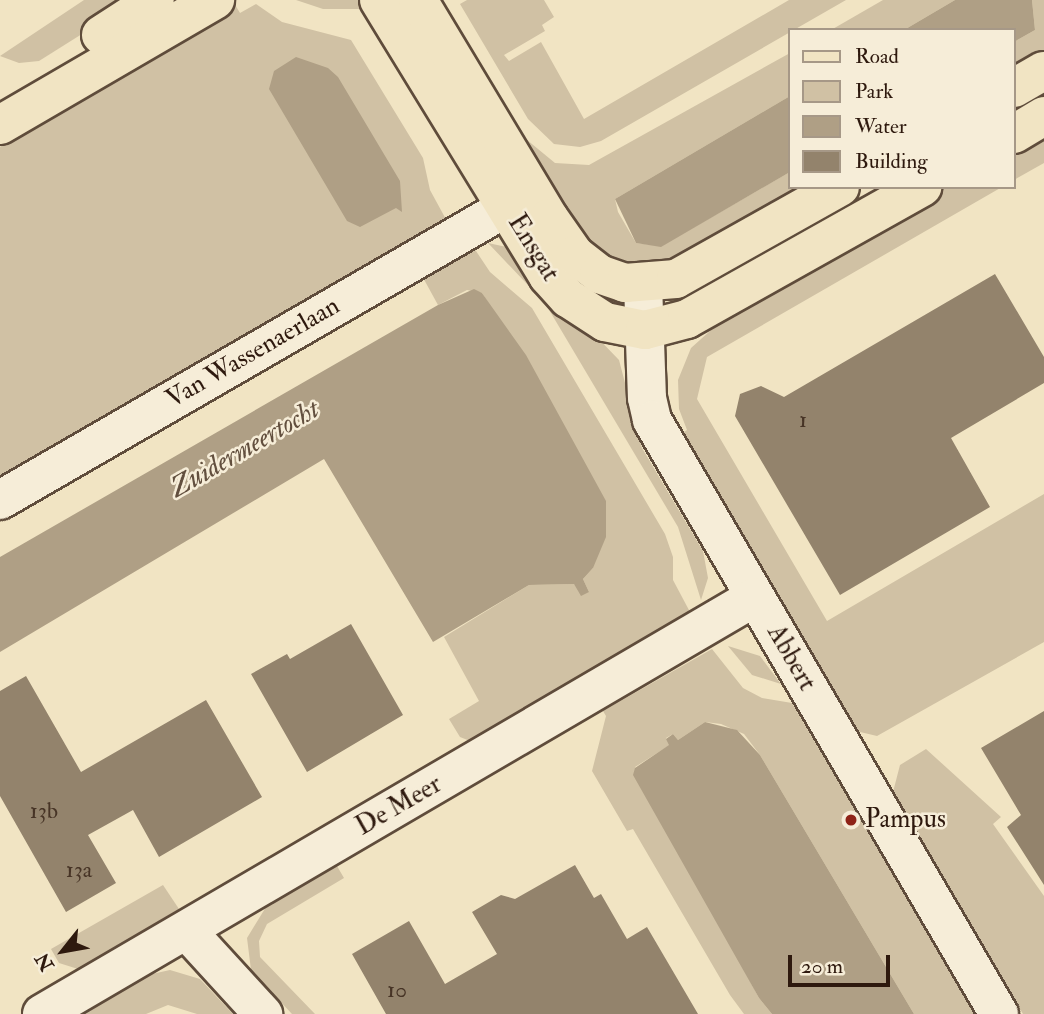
<!DOCTYPE html>
<style>
body{margin:0}
#map{position:relative;width:1044px;height:1014px;overflow:hidden;background:#f1e4c3;font-family:"IM FELL Double Pica",serif}
div>[style]{position:absolute}
[style*='--x']{left:calc(var(--x)*1px);top:calc(var(--y)*1px);width:calc(var(--w)*1px);rotate:calc(var(--a)*1deg)}
.green>*{inset:0;background:#d0c1a4}
.water>*{inset:0;background:#af9f85}
.building>*{inset:0;background:#93836c}
.roads{filter:drop-shadow(2px 0 #5f4c3b) drop-shadow(-2px 0 #5f4c3b) drop-shadow(0 2px #5f4c3b) drop-shadow(0 -2px #5f4c3b)}
.minor>*{height:38px;margin:-19px;padding:0 19px;transform-origin:19px;border-radius:19px;background:#f6edd8}
.major>*{height:38px;margin:-19px;padding:0 19px;transform-origin:19px;border-radius:19px;background:#f1e4c3}
.dots>*{width:19px;height:19px;translate:-50% -50%;box-sizing:border-box;border:4px solid #f6edd8;border-radius:50%}
span{translate:-50% -50%;white-space:nowrap;text-align:center;line-height:1.15;-webkit-text-stroke:5px #f6edd8;paint-order:stroke}
.number-label{font-size:23px;color:#473426}
.number-label span{-webkit-text-stroke-width:0}
.street-label{font-size:26px;color:#2e190e}
.poi-label{font-size:26px;color:#2e190e}
.left{translate:0 -50%;text-align:left}
.water-label{font-size:28px;color:#624f3e;font-style:italic}
.legend{position:absolute;left:788px;top:28px;width:228px;height:161px;box-sizing:border-box;background:#f6edd8;border:2px solid #a69887;margin:0;padding:9px 12px;list-style:none;font-size:21px;color:#2e190e}
.legend li{display:flex;align-items:center;gap:14px;height:35px}
.legend b{width:35px;border:2px solid #a69887}
.north{position:absolute;left:28px;top:916px;width:70px;height:70px;-webkit-text-stroke:5px #f6edd8;paint-order:stroke;rotate:239deg;font-size:19px;font-weight:700;line-height:28px;text-align:center;color:#2e190e}
.north::after{content:'';display:block;margin:auto;width:24px;height:32px;background:#2e190e;clip-path:polygon(50% 0,100% 100%,50% 72%,0 100%)}
.scale{position:absolute;left:788px;top:955px;width:102px;height:32px;box-sizing:border-box;border:4px solid #2e190e;border-top:0;padding-left:9px;font-size:21px;line-height:24px;white-space:nowrap;color:#2e190e;-webkit-text-stroke:5px #f6edd8;paint-order:stroke}
</style>
<div id="map">
<div class="green">
<div style="clip-path:polygon(84px 0,136px 0,39px 61px,19px 63px,0 56px)"></div>
<div style="clip-path:polygon(296px 0,362px 0,365px 9px,323px 9px)"></div>
<div style="clip-path:polygon(467px 0,544px 0,554px 17px,542px 25px,545px 31px,504px 55px,509px 61px,541px 42px,584px 119px,789px 0,846px 0,601px 141px,580px 147px,554px 144px,528px 119px,460px 4px)"></div>
<div style="clip-path:polygon(883px 0,955px 0,904px 30px,831px 30px)"></div>
<div style="clip-path:polygon(1032px 0,1044px 0,1044px 60px,1014px 77px,1014px 42px,1035px 30px)"></div>
<div style="clip-path:polygon(234px 3px,240px 13px,256px 4px,282px 22px,351px 40px,423px 158px,430px 190px,448px 223px,0 481px,0 147px,36px 115px)"></div>
<div style="clip-path:polygon(790px 53px,790px 96px,615px 199px,618px 212px,636px 243px,661px 246px,790px 172px,790px 187px,824px 187px,650px 272px,610px 261px,582px 242px,521px 135px,555px 163px,589px 165px)"></div>
<div style="clip-path:polygon(1044px 128px,1044px 163px,1014px 180px,1014px 145px)"></div>
<div style="clip-path:polygon(942px 187px,1002px 187px,707px 357px,697px 399px,827px 621px,1044px 494px,1044px 642px,877px 736px,856px 731px,681px 434px,687px 430px,679px 409px,678px 380px,691px 348px,710px 331px,706px 325px)"></div>
<div style="clip-path:polygon(488px 243px,511px 248px,619px 360px,642px 448px,703px 551px,708px 578px,701px 600px,678px 527px,545px 303px)"></div>
<div style="clip-path:polygon(472px 245px,490px 272px,532px 308px,665px 534px,673px 557px,673px 580px,690px 612px,470px 741px,460px 737px,449px 719px,479px 701px,444px 637px,529px 585px,574px 584px,589px 592px,583px 579px,593px 568px,522px 355px,482px 293px,467px 290px,438px 305px,421px 274px)"></div>
<div style="clip-path:polygon(728px 646px,760px 656px,781px 684px,752px 675px)"></div>
<div style="clip-path:polygon(712px 649px,743px 688px,762px 698px,792px 703px,975px 1014px,914px 1014px,760px 755px,744px 734px,721px 724px,705px 722px,678px 740px,673px 734px,666px 738px,670px 745px,635px 767px,759px 998px,772px 1014px,744px 1014px,730px 995px,633px 829px,627px 831px,592px 771px,606px 716px,603px 711px)"></div>
<div style="clip-path:polygon(926px 749px,1001px 817px,993px 824px,1044px 896px,1044px 1014px,1023px 1014px,893px 792px,900px 765px)"></div>
<div style="clip-path:polygon(337px 866px,344px 878px,267px 924px,259px 941px,260px 957px,315px 1014px,292px 1014px,251px 970px,247px 938px,266px 907px)"></div>
<div style="clip-path:polygon(163px 885px,179px 909px,78px 969px,59px 963px,51px 949px)"></div>
<div style="clip-path:polygon(170px 970px,200px 979px,233px 1014px,197px 1014px,168px 1005px,146px 1014px,79px 1014px,143px 976px)"></div>
</div>
<div class="water">
<div style="clip-path:polygon(955px 0,1032px 0,1035px 30px,1014px 42px,1014px 30px,904px 30px)"></div>
<div style="clip-path:polygon(296px 57px,328px 68px,338px 77px,400px 181px,402px 212px,396px 208px,360px 227px,347px 221px,269px 89px,274px 71px)"></div>
<div style="clip-path:polygon(790px 96px,790px 172px,661px 247px,636px 243px,615px 199px)"></div>
<div style="clip-path:polygon(474px 289px,482px 293px,526px 355px,606px 501px,606px 537px,593px 568px,583px 579px,589px 592px,581px 596px,574px 584px,529px 585px,433px 642px,324px 459px,0 652px,0 557px,438px 305px)"></div>
<div style="clip-path:polygon(705px 722px,737px 730px,760px 755px,914px 1014px,772px 1014px,759px 998px,633px 775px,635px 768px,669px 745px,666px 739px,673px 734px,678px 740px)"></div>
</div>
<div class="building">
<div style="clip-path:polygon(995px 274px,1044px 357px,1044px 383px,951px 438px,990px 507px,840px 595px,735px 416px,740px 394px,761px 386px,784px 397px)"></div>
<div style="clip-path:polygon(351px 624px,403px 715px,307px 772px,251px 674px,287px 654px,290px 659px)"></div>
<div style="clip-path:polygon(26px 676px,81px 772px,206px 700px,262px 797px,159px 857px,133px 810px,88px 835px,116px 883px,66px 912px,0 796px,0 691px)"></div>
<div style="clip-path:polygon(1044px 711px,1044px 885px,1007px 827px,1021px 815px,981px 748px)"></div>
<div style="clip-path:polygon(575px 865px,594px 898px,601px 894px,627px 939px,647px 927px,698px 1014px,386px 1014px,352px 954px,409px 921px,445px 984px,497px 954px,472px 912px,501px 895px,515px 899px)"></div>
</div>
<div class="roads">
<div class="minor">
<div style="--x:643;--y:284;--w:114;--a:88"></div>
<div style="--x:647;--y:398;--w:23;--a:77"></div>
<div style="--x:652;--y:420;--w:688;--a:59.71"></div>
<div style="--x:0;--y:500;--w:586;--a:-30.02"></div>
<div style="--x:187;--y:931;--w:113;--a:47.5"></div>
<div style="--x:42;--y:1014;--w:826;--a:-30.32"></div>
</div>
<div class="major">
<div style="--x:379;--y:0;--w:324;--a:58.5"></div>
<div style="--x:548;--y:276;--w:30;--a:48"></div>
<div style="--x:568;--y:298;--w:44;--a:33"></div>
<div style="--x:605;--y:322;--w:41;--a:11.3"></div>
<div style="--x:645;--y:330;--w:43;--a:-14.7"></div>
<div style="--x:687;--y:319;--w:270;--a:-29.3"></div>
<div style="--x:418;--y:0;--w:254;--a:59"></div>
<div style="--x:549;--y:218;--w:45;--a:54.9"></div>
<div style="--x:575;--y:255;--w:31;--a:38"></div>
<div style="--x:599;--y:274;--w:28;--a:19"></div>
<div style="--x:625;--y:283;--w:51;--a:-4.5"></div>
<div style="--x:676;--y:279;--w:188;--a:-29.3"></div>
<div style="--x:101;--y:35;--w:64;--a:-32.9"></div>
<div style="--x:1014;--y:88;--w:34;--a:-30"></div>
<div style="--x:0;--y:125;--w:249;--a:-30.2"></div>
<div style="--x:1014;--y:134;--w:35;--a:-31"></div>
</div>
</div>
<div class="dots">
<div style="left:851px;top:820px;background:#8f2418"></div>
</div>
<div class="number-label">
<span style="left:803px;top:420px">1</span>
<span style="left:44px;top:811px">13b</span>
<span style="left:79px;top:870px">13a</span>
<span style="left:397px;top:990px">10</span>
</div>
<div class="street-label">
<span style="left:533px;top:248px;rotate:58deg">Ensgat</span>
<span style="left:253px;top:353px;rotate:-30deg">Van Wassenaerlaan</span>
<span style="left:791px;top:658px;rotate:60deg">Abbert</span>
<span style="left:399px;top:806px;rotate:-30deg">De Meer</span>
</div>
<div class="poi-label">
<span class="left" style="left:865px;top:820px">Pampus</span>
</div>
<div class="water-label">
<span style="left:245px;top:449px;rotate:-30deg">Zuidermeertocht</span>
</div>
<ul class="legend">
<li><b style="height:9px;background:#f1e4c3"></b>Road</li>
<li><b style="height:19px;background:#d0c1a4"></b>Park</li>
<li><b style="height:19px;background:#af9f85"></b>Water</li>
<li><b style="height:19px;background:#93836c"></b>Building</li>
</ul>
<div class="north">N</div>
<div class="scale">20 m</div>
</div>
